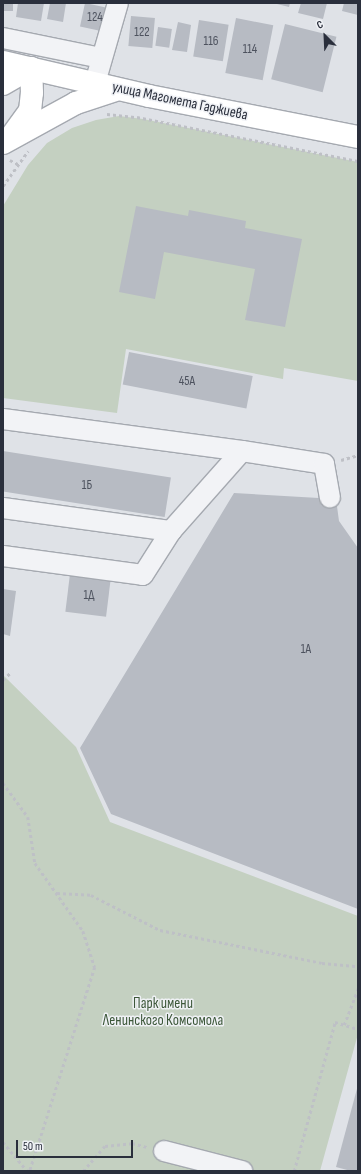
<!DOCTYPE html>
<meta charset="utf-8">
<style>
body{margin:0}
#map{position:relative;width:361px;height:1174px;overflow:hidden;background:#dfe2e7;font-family:"Sofia Sans Condensed",sans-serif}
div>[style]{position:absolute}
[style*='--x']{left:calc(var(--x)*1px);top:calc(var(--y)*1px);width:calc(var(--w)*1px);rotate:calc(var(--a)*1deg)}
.green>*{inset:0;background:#c4d0c1}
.building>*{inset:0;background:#b7bbc3;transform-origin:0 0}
.path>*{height:2.5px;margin-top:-1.25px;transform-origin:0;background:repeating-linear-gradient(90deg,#bec0c6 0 3px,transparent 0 6px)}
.roads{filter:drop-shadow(1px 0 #a5a9b0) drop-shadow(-1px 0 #a5a9b0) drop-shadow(0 1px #a5a9b0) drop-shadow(0 -1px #a5a9b0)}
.minor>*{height:20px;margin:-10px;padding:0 10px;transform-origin:10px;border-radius:10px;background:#f2f3f6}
.major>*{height:22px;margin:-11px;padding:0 11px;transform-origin:11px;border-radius:11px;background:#fff}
span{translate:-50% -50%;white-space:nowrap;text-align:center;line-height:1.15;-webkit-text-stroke:3px #eff1f5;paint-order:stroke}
.number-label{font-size:13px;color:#4d525e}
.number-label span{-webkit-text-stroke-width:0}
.street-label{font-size:15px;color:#2a2f3c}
.park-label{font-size:15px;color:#3c5739}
.frame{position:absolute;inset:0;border:4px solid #2a2f3c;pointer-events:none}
.north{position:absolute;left:305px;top:16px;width:40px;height:40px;-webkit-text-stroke:3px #eff1f5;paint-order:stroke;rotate:336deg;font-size:11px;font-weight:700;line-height:16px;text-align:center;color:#2a2f3c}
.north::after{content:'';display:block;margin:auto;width:14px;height:18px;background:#2a2f3c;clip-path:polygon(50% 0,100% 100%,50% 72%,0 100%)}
.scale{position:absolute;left:16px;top:1140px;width:117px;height:18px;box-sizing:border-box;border:2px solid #2a2f3c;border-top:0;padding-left:5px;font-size:12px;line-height:14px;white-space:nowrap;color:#2a2f3c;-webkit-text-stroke:3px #eff1f5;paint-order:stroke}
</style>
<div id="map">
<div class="green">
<div style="clip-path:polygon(119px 116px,143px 119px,358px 162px,358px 381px,284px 368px,283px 379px,126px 349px,117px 413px,3px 398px,3px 206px,28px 165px,47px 143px,72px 128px,96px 120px)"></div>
<div style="clip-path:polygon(3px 675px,76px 747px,110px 822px,358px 916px,358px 1034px,320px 1171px,3px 1171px)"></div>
</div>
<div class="building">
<div style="left:3px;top:3px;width:10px;height:8px"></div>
<div style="clip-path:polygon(18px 3px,44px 3px,41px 21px,16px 17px)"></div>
<div style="clip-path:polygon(50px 3px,66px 3px,63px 22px,47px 19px)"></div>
<div style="left:85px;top:3px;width:25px;height:24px;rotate:12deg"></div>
<div style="clip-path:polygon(273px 3px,290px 3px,289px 7px)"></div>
<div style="clip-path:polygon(301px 3px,327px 3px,323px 19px,298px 13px)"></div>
<div style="clip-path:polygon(344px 3px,358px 3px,358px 15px,342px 11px)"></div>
<div style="left:131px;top:16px;width:24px;height:30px;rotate:5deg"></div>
<div style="left:236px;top:18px;width:38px;height:56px;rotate:11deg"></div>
<div style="left:199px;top:20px;width:30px;height:37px;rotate:9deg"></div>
<div style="clip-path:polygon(178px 22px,191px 25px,187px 52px,172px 50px)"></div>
<div style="left:285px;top:24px;width:53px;height:57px;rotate:14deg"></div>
<div style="left:158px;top:27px;width:14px;height:19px;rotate:8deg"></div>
<div style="clip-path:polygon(136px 206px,188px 216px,189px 210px,246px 221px,245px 228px,302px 239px,285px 327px,245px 320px,255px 269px,164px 252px,155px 299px,119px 292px)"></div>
<div style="left:129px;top:352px;width:126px;height:33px;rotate:11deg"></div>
<div style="left:3px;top:451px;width:170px;height:40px;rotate:9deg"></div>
<div style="clip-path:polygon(234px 493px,336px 499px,339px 521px,358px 548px,358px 909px,111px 814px,80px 748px)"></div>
<div style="left:70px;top:574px;width:41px;height:38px;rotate:7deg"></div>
<div style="clip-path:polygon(3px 589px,16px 591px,10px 636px,3px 634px)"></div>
<div style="clip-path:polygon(358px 1085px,358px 1171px,351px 1171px,336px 1167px)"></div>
</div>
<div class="path">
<div style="--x:107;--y:114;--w:30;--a:6"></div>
<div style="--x:137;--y:117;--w:225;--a:11.3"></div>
<div style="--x:10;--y:160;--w:9;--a:27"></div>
<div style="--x:3;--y:186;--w:43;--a:-54.5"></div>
<div style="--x:341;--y:460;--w:18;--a:-16"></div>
<div style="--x:3;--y:680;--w:10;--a:-45"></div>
<div style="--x:3;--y:783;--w:42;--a:53.7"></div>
<div style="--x:28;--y:817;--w:47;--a:81.3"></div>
<div style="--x:35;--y:863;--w:83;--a:54.8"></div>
<div style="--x:83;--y:931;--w:38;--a:72"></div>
<div style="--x:95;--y:967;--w:214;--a:107.7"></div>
<div style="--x:57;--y:893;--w:34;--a:3"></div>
<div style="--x:91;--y:895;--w:77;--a:26.9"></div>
<div style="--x:160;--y:930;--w:165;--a:11.5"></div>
<div style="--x:322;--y:963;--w:36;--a:5"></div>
<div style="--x:344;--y:1025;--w:40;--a:-69"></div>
<div style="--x:3;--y:1142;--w:38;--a:50"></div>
<div style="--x:83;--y:1171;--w:33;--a:-49"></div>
<div style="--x:105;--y:1146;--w:27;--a:-6"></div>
<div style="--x:132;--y:1143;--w:16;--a:15"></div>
<div style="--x:294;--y:1171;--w:155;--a:-74.6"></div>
<div style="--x:335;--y:1022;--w:24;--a:17"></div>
</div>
<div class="roads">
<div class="minor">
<div style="--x:3;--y:38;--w:100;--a:11.5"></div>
<div style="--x:95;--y:83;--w:83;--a:-74"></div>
<div style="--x:3;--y:419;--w:241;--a:7.6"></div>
<div style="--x:242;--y:451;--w:83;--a:9"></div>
<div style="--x:324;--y:464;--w:34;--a:80"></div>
<div style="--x:3;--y:508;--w:170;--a:7.8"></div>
<div style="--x:171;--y:531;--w:107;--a:-48.4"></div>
<div style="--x:3;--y:556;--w:141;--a:7.7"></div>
<div style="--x:143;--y:575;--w:52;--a:-57.5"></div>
<div style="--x:164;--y:1151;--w:81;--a:14.4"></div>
</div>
<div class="major">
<div style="--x:3;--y:62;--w:150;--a:13.1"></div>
<div style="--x:149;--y:96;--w:213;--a:11.1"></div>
<div style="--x:3;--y:84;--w:32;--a:-30"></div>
<div style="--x:13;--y:134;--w:29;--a:-54"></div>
<div style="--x:30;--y:111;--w:18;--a:-84"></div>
<div style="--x:32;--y:93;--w:25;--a:-92"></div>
<div style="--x:3;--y:143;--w:83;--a:-28.7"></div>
<div style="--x:76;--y:103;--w:40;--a:-18"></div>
</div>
</div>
<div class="number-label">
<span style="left:95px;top:17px">124</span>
<span style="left:142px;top:32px">122</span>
<span style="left:211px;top:41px">116</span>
<span style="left:250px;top:49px">114</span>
<span style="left:187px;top:381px">45А</span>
<span style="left:87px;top:485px">1Б</span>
<span style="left:89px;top:595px">1Д</span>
<span style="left:306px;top:649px">1А</span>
</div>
<div class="street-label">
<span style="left:180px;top:101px;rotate:12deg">улица Магомета Гаджиева</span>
</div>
<div class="park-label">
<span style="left:163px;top:1012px">Парк имени<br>Ленинского Комсомола</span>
</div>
<div class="frame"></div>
<div class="north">С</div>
<div class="scale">50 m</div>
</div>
